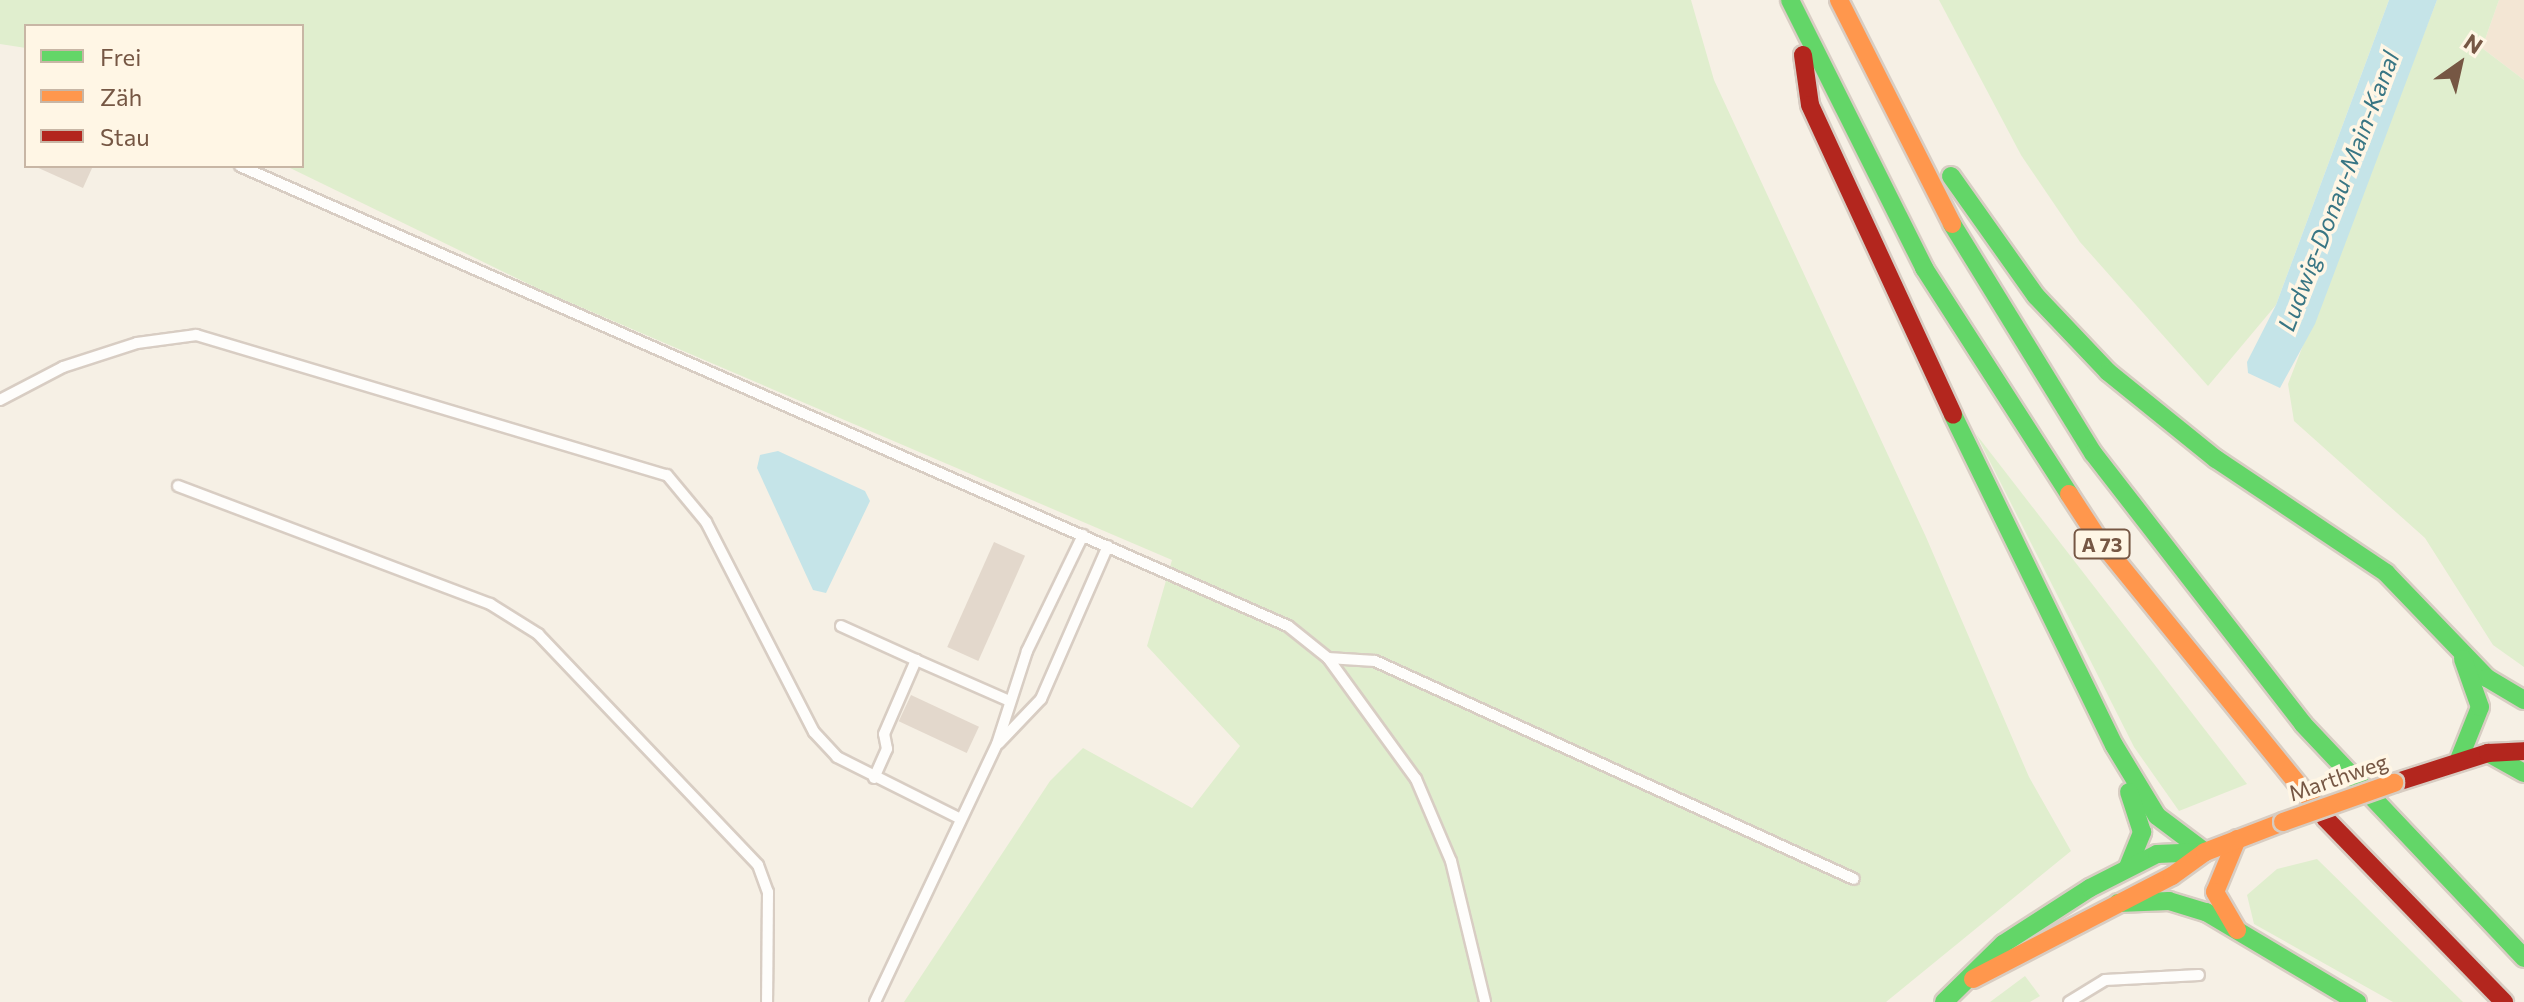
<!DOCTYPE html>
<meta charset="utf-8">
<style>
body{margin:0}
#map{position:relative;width:2524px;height:1002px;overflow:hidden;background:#f6f0e5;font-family:Commissioner,sans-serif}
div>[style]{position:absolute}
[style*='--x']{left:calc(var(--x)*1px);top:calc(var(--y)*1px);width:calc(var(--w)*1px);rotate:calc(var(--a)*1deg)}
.residential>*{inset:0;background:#f3e6d4}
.green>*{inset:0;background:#e0eece}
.water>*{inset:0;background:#c5e4e8}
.building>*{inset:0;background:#e3d8cc;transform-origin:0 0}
.roads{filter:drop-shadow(2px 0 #d8cdc3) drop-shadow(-2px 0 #d8cdc3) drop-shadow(0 2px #d8cdc3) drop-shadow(0 -2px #d8cdc3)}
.lane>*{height:10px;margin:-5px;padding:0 5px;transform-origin:5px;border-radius:5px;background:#fefdfb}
.fast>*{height:18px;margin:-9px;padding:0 9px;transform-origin:9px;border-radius:9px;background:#63d668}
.slow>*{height:18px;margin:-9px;padding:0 9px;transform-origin:9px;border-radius:9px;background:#ff974d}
.jam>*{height:18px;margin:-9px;padding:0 9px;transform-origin:9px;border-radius:9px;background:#b3261e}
.bridges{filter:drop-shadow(2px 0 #d7ccc1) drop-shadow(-2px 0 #d7ccc1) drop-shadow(0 2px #d7ccc1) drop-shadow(0 -2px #d7ccc1)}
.slow-bridge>*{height:18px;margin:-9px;padding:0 9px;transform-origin:9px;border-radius:9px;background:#ff974d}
span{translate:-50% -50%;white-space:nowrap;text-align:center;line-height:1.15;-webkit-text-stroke:7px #fff6e5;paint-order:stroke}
.shield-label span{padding:2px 6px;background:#fff6e5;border:2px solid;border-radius:6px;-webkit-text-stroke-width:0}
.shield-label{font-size:20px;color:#765744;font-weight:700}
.street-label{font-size:22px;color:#765744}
.water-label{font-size:24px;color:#397684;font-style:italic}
.legend{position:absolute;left:24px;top:24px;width:280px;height:144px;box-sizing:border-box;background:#fff6e5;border:2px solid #c8b6a5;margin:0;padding:10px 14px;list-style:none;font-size:24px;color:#765744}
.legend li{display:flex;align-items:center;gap:16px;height:40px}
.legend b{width:40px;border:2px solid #c8b6a5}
.north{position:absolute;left:2420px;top:24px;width:80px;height:80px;-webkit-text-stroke:6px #fff6e5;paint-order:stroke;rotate:34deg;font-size:22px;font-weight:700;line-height:32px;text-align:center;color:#765744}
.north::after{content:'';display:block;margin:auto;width:28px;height:36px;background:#765744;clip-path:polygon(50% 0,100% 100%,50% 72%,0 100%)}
</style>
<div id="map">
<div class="residential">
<div style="clip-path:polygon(2499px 0,2524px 0,2524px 80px,2482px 48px)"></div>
</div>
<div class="green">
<div style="clip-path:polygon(0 0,1691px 0,1714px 80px,1926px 537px,2029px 777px,2071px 851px,1886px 1002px,904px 1002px,1050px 781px,1083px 748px,1192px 808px,1240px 746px,1147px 646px,1172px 560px,543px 291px,286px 166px,302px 166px,302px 26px,26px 26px,26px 48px,0 44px)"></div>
<div style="clip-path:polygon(1939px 0,2389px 0,2276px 305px,2208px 386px,2080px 242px,2021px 155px)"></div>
<div style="clip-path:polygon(2437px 0,2499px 0,2482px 48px,2524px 80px,2524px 667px,2493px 645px,2425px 538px,2294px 421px,2288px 384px)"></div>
<div style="clip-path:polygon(1976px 434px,2247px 784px,2179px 811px,2134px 747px)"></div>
<div style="clip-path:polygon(2317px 859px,2463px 1002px,2393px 1002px,2254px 924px,2247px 895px,2277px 869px)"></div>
<div style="clip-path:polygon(2025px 976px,2040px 996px,2030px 1002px,1990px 1002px)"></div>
</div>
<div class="water">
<div style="clip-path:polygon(2389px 0,2437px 0,2315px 324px,2280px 388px,2248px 373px,2247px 362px,2276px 305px)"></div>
<div style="clip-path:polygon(778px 451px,865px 491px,870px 501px,826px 593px,813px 590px,757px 468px,760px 455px)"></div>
</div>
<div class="building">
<div style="clip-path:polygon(34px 166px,93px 166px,83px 188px)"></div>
<div style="left:994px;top:542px;width:34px;height:115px;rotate:24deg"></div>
<div style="left:911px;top:695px;width:75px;height:29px;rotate:25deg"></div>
</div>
<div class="roads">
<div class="lane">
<div style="--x:240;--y:166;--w:1145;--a:23.7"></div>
<div style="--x:1288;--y:626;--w:51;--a:38.7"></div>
<div style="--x:1328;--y:658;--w:150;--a:54"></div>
<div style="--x:1416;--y:779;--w:89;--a:66.9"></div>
<div style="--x:1451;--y:861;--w:145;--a:76.4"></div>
<div style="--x:0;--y:400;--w:71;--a:-27.6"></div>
<div style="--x:63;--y:367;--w:78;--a:-18"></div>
<div style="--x:137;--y:343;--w:60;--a:-7.7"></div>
<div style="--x:196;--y:335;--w:491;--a:16.6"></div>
<div style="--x:667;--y:475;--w:61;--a:50.3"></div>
<div style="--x:706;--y:522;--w:236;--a:62.8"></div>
<div style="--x:814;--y:732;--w:34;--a:47"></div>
<div style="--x:837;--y:757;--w:136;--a:26.6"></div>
<div style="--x:178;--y:486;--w:334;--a:20.7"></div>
<div style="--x:490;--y:604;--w:57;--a:32"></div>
<div style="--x:538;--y:634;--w:319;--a:46.4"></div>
<div style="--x:758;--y:865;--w:29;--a:70"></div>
<div style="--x:768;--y:892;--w:110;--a:90.5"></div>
<div style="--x:841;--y:626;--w:82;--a:24.4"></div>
<div style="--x:1328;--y:658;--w:47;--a:3.7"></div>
<div style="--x:1375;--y:661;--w:526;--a:24.47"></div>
<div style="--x:999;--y:743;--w:61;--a:-46.3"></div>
<div style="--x:1041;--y:699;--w:167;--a:-66.4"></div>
<div style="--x:874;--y:778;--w:32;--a:-66"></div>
<div style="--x:887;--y:749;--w:15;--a:-101"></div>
<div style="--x:884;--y:734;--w:81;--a:-66.6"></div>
<div style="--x:916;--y:660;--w:99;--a:23.7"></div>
<div style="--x:875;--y:1002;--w:285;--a:-64.7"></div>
<div style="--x:997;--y:744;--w:98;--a:-72.1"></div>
<div style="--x:1027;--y:651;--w:129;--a:-64.2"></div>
<div style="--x:2069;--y:1002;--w:42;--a:-31.4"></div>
<div style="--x:2105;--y:980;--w:94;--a:-3"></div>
</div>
<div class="fast">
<div style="--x:1790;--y:0;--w:300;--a:63.4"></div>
<div style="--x:1924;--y:268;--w:269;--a:57.3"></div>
<div style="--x:1951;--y:176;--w:147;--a:54.7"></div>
<div style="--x:2036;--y:296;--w:105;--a:46.5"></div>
<div style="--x:2108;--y:372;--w:139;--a:38.9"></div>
<div style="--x:2216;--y:459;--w:205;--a:33.8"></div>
<div style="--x:2386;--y:573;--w:146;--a:46.1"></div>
<div style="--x:2487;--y:678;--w:43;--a:30.7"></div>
<div style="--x:1952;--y:224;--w:269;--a:58.4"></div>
<div style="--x:2093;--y:453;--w:343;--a:52.2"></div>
<div style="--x:2303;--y:724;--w:322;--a:46.6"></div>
<div style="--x:1953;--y:415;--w:367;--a:64"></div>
<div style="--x:2114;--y:745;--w:83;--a:58.8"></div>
<div style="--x:2157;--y:816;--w:60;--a:36.9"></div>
<div style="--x:2488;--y:753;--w:41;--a:29.1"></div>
<div style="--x:2458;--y:762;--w:59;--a:-68.2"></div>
<div style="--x:2480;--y:707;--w:51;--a:-109.5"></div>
<div style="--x:2128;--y:867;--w:38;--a:-68"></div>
<div style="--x:2142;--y:832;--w:42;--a:-108"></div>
<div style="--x:2118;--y:903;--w:51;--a:-2.2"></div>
<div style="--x:2169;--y:901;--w:39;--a:17"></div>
<div style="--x:2206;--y:912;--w:176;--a:30.8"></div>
<div style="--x:1944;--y:1002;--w:83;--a:-44.5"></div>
<div style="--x:2003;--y:944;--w:103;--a:-32.8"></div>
<div style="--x:2090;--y:888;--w:75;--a:-26.9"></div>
<div style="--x:2157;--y:854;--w:48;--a:-2.4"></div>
</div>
<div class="slow">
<div style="--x:1839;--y:0;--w:251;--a:63.2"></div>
<div style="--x:2069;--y:494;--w:51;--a:56.9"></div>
<div style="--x:2097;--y:537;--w:362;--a:50.9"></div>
<div style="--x:2237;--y:839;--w:57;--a:112.5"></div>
<div style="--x:2215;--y:892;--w:44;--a:59.9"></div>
<div style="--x:1973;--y:979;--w:224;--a:-27.4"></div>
<div style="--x:2172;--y:876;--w:41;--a:-36"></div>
<div style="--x:2205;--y:852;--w:84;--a:-21"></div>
</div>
<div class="jam">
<div style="--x:1803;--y:55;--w:50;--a:82"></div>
<div style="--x:1810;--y:105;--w:341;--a:65.2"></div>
<div style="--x:2394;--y:783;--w:99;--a:-17.7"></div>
<div style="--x:2488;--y:753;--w:36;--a:-3"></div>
<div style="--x:2325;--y:818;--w:257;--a:45.8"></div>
</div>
</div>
<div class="bridges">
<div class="slow-bridge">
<div style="--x:2283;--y:822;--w:118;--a:-19.4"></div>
</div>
</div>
<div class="shield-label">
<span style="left:2102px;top:544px">A 73</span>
</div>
<div class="street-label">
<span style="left:2338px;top:777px;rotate:-19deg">Marthweg</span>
</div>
<div class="water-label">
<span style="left:2338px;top:191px;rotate:-69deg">Ludwig-Donau-Main-Kanal</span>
</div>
<ul class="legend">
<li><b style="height:10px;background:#63d668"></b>Frei</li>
<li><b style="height:10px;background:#ff974d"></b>Zäh</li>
<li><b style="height:10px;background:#b3261e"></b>Stau</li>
</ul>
<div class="north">N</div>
</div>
